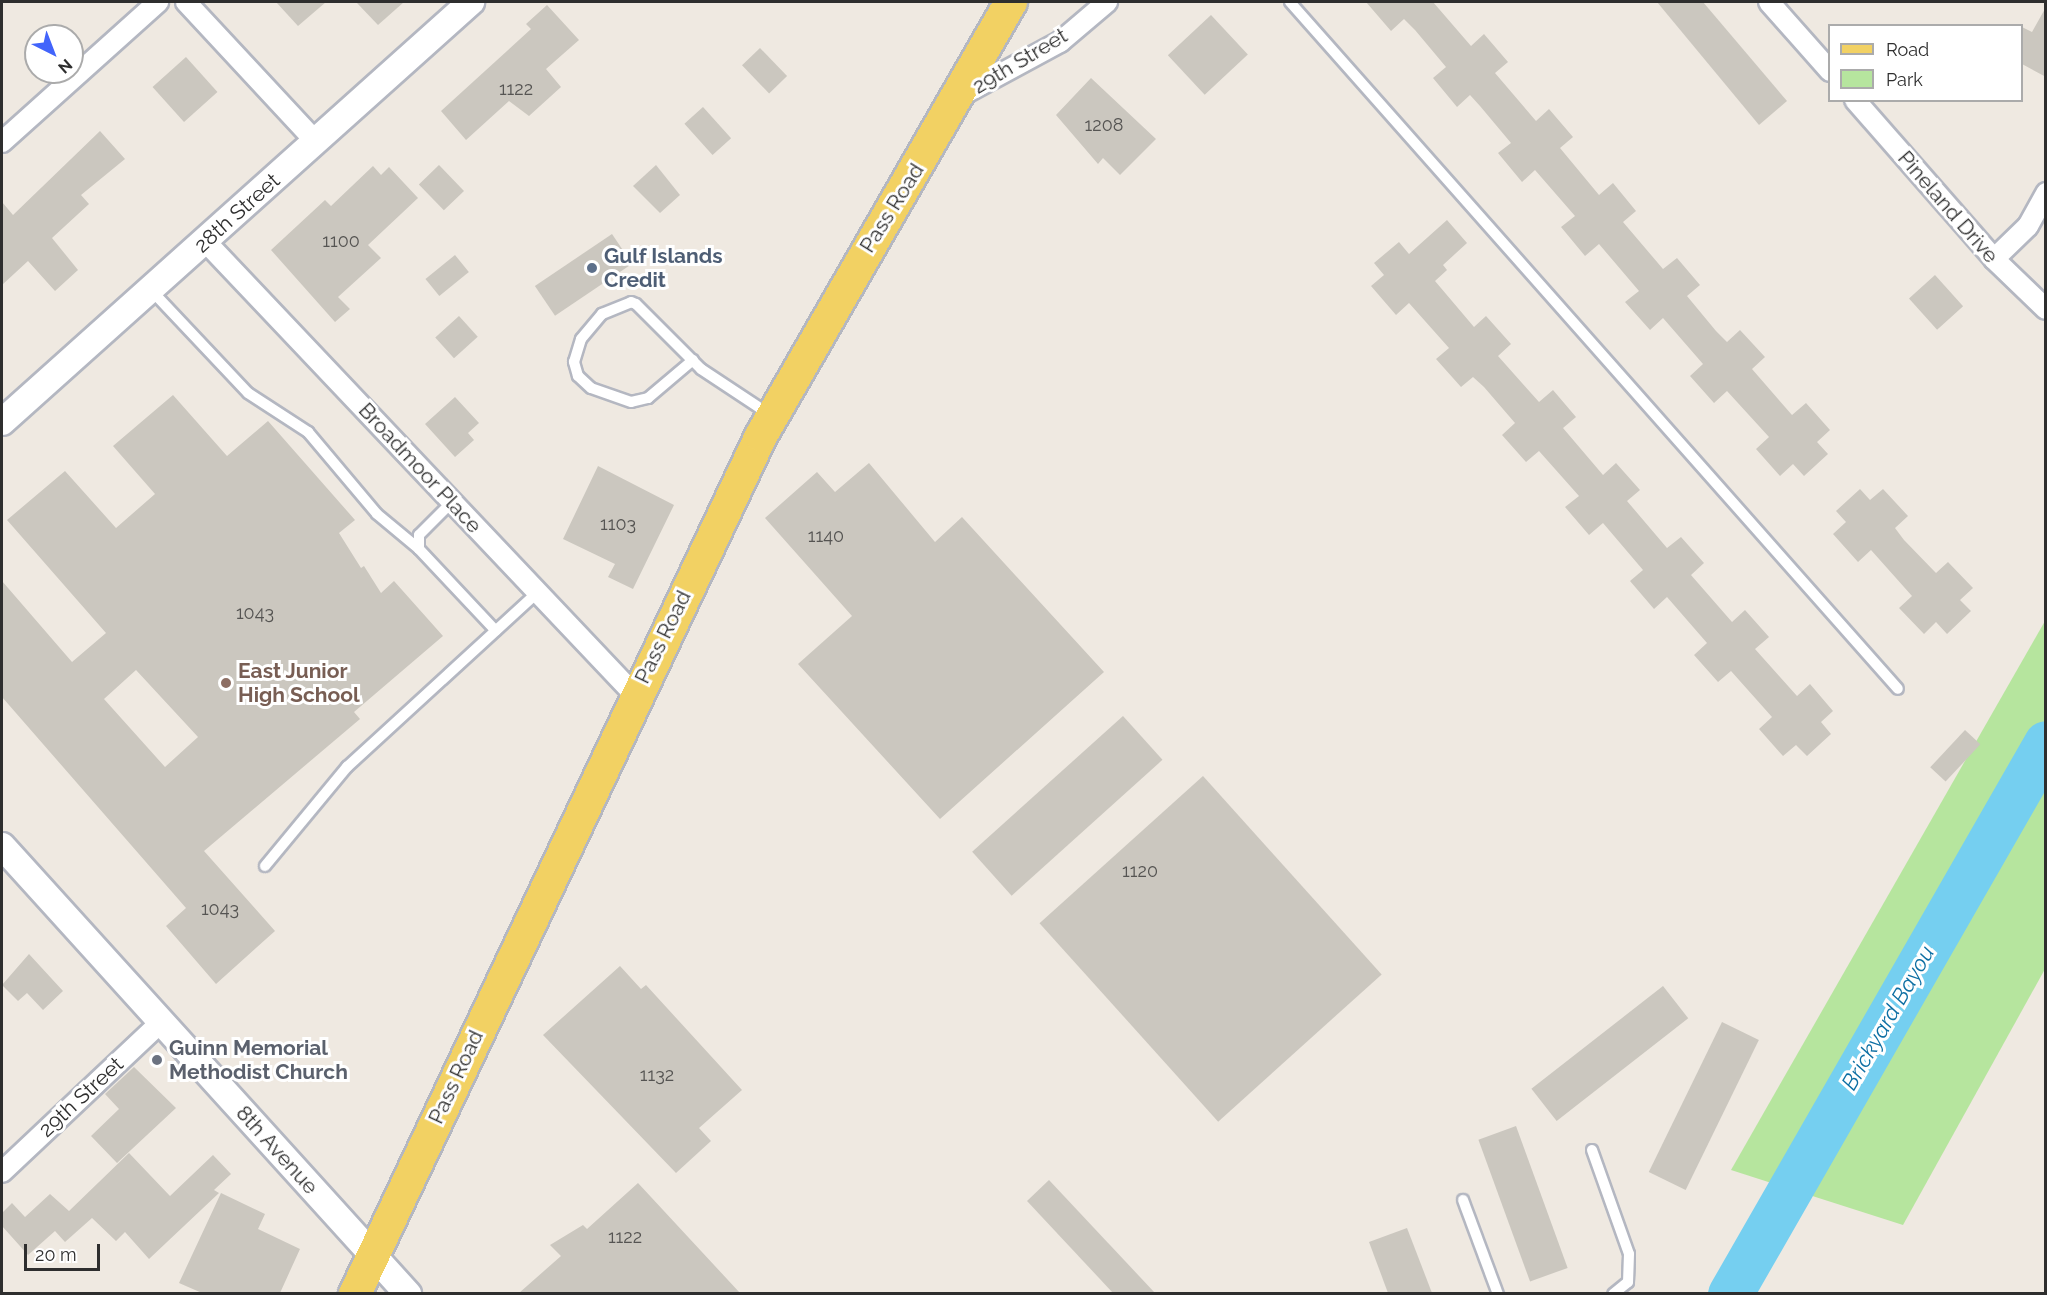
<!DOCTYPE html>
<style>
body{margin:0}
#map{position:relative;width:2047px;height:1295px;overflow:hidden;background:#efe9e1;font-family:Raleway,sans-serif}
div>[style]{position:absolute}
[style*='--x']{left:calc(var(--x)*1px);top:calc(var(--y)*1px);width:calc(var(--w)*1px);rotate:calc(var(--a)*1deg)}
.green>*{inset:0;background:#b6e59e}
.river>*{height:45px;margin:-22.5px;padding:0 22.5px;transform-origin:22.5px;border-radius:22.5px;background:#75cff0}
.building>*{inset:0;background:#cbc7bf;transform-origin:0 0}
.roads{filter:drop-shadow(2px 0 #b4b7c1) drop-shadow(-2px 0 #b4b7c1) drop-shadow(0 2px #b4b7c1) drop-shadow(0 -2px #b4b7c1)}
.service>*{height:10px;margin:-5px;padding:0 5px;transform-origin:5px;border-radius:5px;background:#fff}
.minor>*{height:20px;margin:-10px;padding:0 10px;transform-origin:10px;border-radius:10px;background:#fff}
.tertiary>*{height:26px;margin:-13px;padding:0 13px;transform-origin:13px;border-radius:13px;background:#fff}
.primary>*{height:32px;margin:-16px;padding:0 16px;transform-origin:16px;border-radius:16px;background:#f2d163}
.dots>*{width:16px;height:16px;translate:-50% -50%;box-sizing:border-box;border:3px solid #fff;border-radius:50%}
span{translate:-50% -50%;white-space:nowrap;text-align:center;line-height:1.15;-webkit-text-stroke:6px #fff;paint-order:stroke}
.number-label{font-size:18px;color:#555452}
.number-label span{-webkit-text-stroke-width:0}
.street-label{font-size:21px;color:#2e2e2e}
.service-label{font-size:21px;color:#4e5e75;font-weight:700}
.left{translate:0 -50%;text-align:left}
.education-label{font-size:21px;color:#785e54;font-weight:700}
.worship-label{font-size:21px;color:#5b616d;font-weight:700}
.water-label{font-size:22px;color:#0d6fa3;font-style:italic}
.frame{position:absolute;inset:0;border:3px solid #2e2e2e;pointer-events:none}
.legend{position:absolute;left:1828px;top:24px;width:195px;height:78px;box-sizing:border-box;background:#fff;border:2px solid #ababab;margin:0;padding:8px 10px;list-style:none;font-size:18px;color:#2e2e2e}
.legend li{display:flex;align-items:center;gap:12px;height:30px}
.legend b{width:30px;border:2px solid #ababab}
.north{position:absolute;left:24px;top:24px;width:60px;height:60px;box-sizing:border-box;background:#fff;border:2px solid #ababab;border-radius:50%;rotate:138deg;font-size:16px;font-weight:700;line-height:24px;text-align:center;color:#2e2e2e}
.north::after{content:'';display:block;margin:auto;width:21px;height:27px;background:#4264fb;clip-path:polygon(50% 0,100% 100%,50% 72%,0 100%)}
.scale{position:absolute;left:24px;top:1244px;width:76px;height:27px;box-sizing:border-box;border:3px solid #2e2e2e;border-top:0;padding-left:8px;font-size:18px;line-height:21px;white-space:nowrap;color:#2e2e2e;-webkit-text-stroke:4px #fff;paint-order:stroke}
</style>
<div id="map">
<div class="green">
<div style="clip-path:polygon(2045px 621px,2045px 969px,1903px 1225px,1731px 1170px)"></div>
</div>
<div class="river">
<div style="--x:1730;--y:1294;--w:635;--a:-60.17"></div>
</div>
<div class="building">
<div style="clip-path:polygon(276px 2px,326px 2px,298px 26px)"></div>
<div style="clip-path:polygon(356px 2px,404px 2px,378px 25px)"></div>
<div style="clip-path:polygon(1366px 2px,1433px 2px,1471px 46px,1484px 34px,1508px 62px,1495px 73px,1536px 121px,1549px 109px,1573px 137px,1560px 148px,1599px 195px,1613px 183px,1636px 211px,1623px 222px,1663px 269px,1677px 258px,1700px 285px,1687px 296px,1716px 331px,1727px 342px,1740px 330px,1765px 357px,1752px 369px,1792px 415px,1806px 403px,1830px 430px,1817px 442px,1828px 454px,1804px 476px,1793px 464px,1780px 476px,1756px 449px,1769px 437px,1727px 391px,1714px 403px,1690px 376px,1703px 364px,1663px 318px,1650px 330px,1625px 302px,1639px 291px,1599px 244px,1585px 256px,1561px 227px,1575px 216px,1535px 170px,1522px 182px,1498px 153px,1511px 143px,1480px 106px,1470px 95px,1457px 107px,1433px 78px,1446px 67px,1415px 30px,1404px 19px,1391px 31px)"></div>
<div style="clip-path:polygon(1657px 2px,1703px 2px,1787px 101px,1759px 125px)"></div>
<div style="clip-path:polygon(547px 5px,579px 40px,546px 69px,561px 87px,529px 116px,509px 101px,466px 140px,441px 111px,531px 29px,526px 24px)"></div>
<div style="clip-path:polygon(2046px 7px,2046px 77px,2022px 64px,2022px 27px,2032px 32px)"></div>
<div style="left:1211px;top:15px;width:54px;height:59px;rotate:47deg"></div>
<div style="left:760px;top:48px;width:39px;height:25px;rotate:46deg"></div>
<div style="left:186px;top:57px;width:47px;height:45px;rotate:48deg"></div>
<div style="clip-path:polygon(1091px 78px,1156px 139px,1120px 175px,1103px 158px,1098px 164px,1056px 115px)"></div>
<div style="left:703px;top:107px;width:42px;height:25px;rotate:48deg"></div>
<div style="clip-path:polygon(100px 131px,125px 159px,81px 195px,89px 204px,52px 238px,78px 270px,55px 291px,28px 261px,2px 285px,2px 202px,13px 215px)"></div>
<div style="left:439px;top:165px;width:36px;height:28px;rotate:46deg"></div>
<div style="clip-path:polygon(656px 165px,680px 195px,660px 213px,633px 186px)"></div>
<div style="clip-path:polygon(373px 166px,381px 175px,389px 167px,418px 198px,368px 245px,381px 258px,338px 297px,350px 309px,335px 322px,271px 250px,325px 200px,331px 206px)"></div>
<div style="clip-path:polygon(1447px 220px,1467px 243px,1443px 265px,1447px 270px,1435px 281px,1474px 327px,1486px 316px,1511px 344px,1498px 356px,1539px 402px,1553px 390px,1576px 417px,1563px 428px,1603px 475px,1616px 463px,1640px 490px,1627px 501px,1667px 548px,1681px 537px,1704px 563px,1691px 575px,1732px 622px,1745px 610px,1769px 637px,1755px 649px,1797px 696px,1810px 684px,1833px 711px,1821px 722px,1831px 734px,1807px 756px,1796px 745px,1783px 756px,1759px 729px,1772px 717px,1731px 671px,1718px 682px,1694px 655px,1707px 643px,1667px 597px,1654px 609px,1630px 581px,1643px 570px,1603px 523px,1589px 535px,1565px 507px,1579px 496px,1539px 451px,1526px 462px,1502px 435px,1515px 423px,1484px 387px,1473px 377px,1461px 387px,1436px 359px,1449px 348px,1409px 303px,1396px 315px,1371px 286px,1384px 275px,1374px 263px,1399px 242px,1409px 254px)"></div>
<div style="left:612px;top:234px;width:36px;height:93px;rotate:56deg"></div>
<div style="left:455px;top:255px;width:22px;height:38px;rotate:51deg"></div>
<div style="left:1935px;top:275px;width:42px;height:35px;rotate:48deg"></div>
<div style="left:459px;top:316px;width:28px;height:32px;rotate:48deg"></div>
<div style="clip-path:polygon(evenodd,173px 395px,227px 456px,268px 421px,355px 520px,339px 533px,361px 568px,364px 566px,381px 593px,394px 581px,443px 636px,354px 712px,360px 719px,204px 851px,275px 931px,216px 984px,166px 926px,186px 908px,2px 697px,2px 581px,72px 662px,106px 633px,7px 520px,65px 471px,116px 528px,155px 494px,113px 446px,173px 395px,136px 670px,198px 737px,165px 767px,104px 699px,136px 670px)"></div>
<div style="clip-path:polygon(455px 397px,479px 423px,468px 433px,474px 440px,455px 457px,425px 424px)"></div>
<div style="clip-path:polygon(869px 463px,935px 542px,962px 517px,1104px 672px,940px 819px,798px 664px,852px 616px,765px 518px,817px 472px,835px 492px)"></div>
<div style="clip-path:polygon(598px 466px,674px 505px,633px 589px,608px 577px,615px 564px,563px 539px)"></div>
<div style="clip-path:polygon(1860px 489px,1870px 500px,1883px 489px,1908px 516px,1895px 528px,1904px 540px,1936px 573px,1948px 562px,1973px 588px,1960px 600px,1971px 611px,1947px 634px,1936px 622px,1924px 634px,1899px 608px,1912px 596px,1871px 550px,1858px 562px,1833px 534px,1846px 522px,1836px 511px)"></div>
<div style="left:1123px;top:716px;width:59px;height:203px;rotate:48deg"></div>
<div style="left:1965px;top:730px;width:21px;height:51px;rotate:43deg"></div>
<div style="left:1203px;top:776px;width:267px;height:220px;rotate:48deg"></div>
<div style="clip-path:polygon(29px 954px,63px 991px,43px 1010px,27px 993px,18px 1001px,2px 985px)"></div>
<div style="clip-path:polygon(620px 966px,641px 989px,646px 985px,742px 1090px,699px 1128px,711px 1141px,676px 1173px,543px 1035px)"></div>
<div style="left:1663px;top:986px;width:41px;height:167px;rotate:52deg"></div>
<div style="left:1722px;top:1022px;width:41px;height:167px;rotate:26deg"></div>
<div style="clip-path:polygon(134px 1067px,176px 1108px,117px 1163px,91px 1136px,119px 1109px,105px 1094px)"></div>
<div style="left:1516px;top:1126px;width:151px;height:40px;rotate:70deg"></div>
<div style="clip-path:polygon(129px 1153px,170px 1196px,213px 1155px,231px 1174px,214px 1190px,219px 1193px,149px 1259px,125px 1232px,116px 1241px,92px 1218px,65px 1242px,55px 1231px,28px 1255px,2px 1226px,2px 1213px,12px 1203px,25px 1217px,50px 1194px,69px 1211px)"></div>
<div style="clip-path:polygon(1049px 1180px,1155px 1293px,1113px 1293px,1027px 1201px)"></div>
<div style="clip-path:polygon(638px 1183px,740px 1293px,519px 1293px,561px 1256px,550px 1245px,583px 1225px,587px 1229px)"></div>
<div style="clip-path:polygon(221px 1193px,265px 1214px,258px 1229px,300px 1249px,280px 1293px,202px 1293px,179px 1283px)"></div>
<div style="clip-path:polygon(1407px 1228px,1432px 1293px,1388px 1293px,1369px 1242px)"></div>
</div>
<div class="roads">
<div class="service">
<div style="--x:1290;--y:2;--w:917;--a:48.49"></div>
<div style="--x:151;--y:290;--w:141;--a:46.7"></div>
<div style="--x:248;--y:393;--w:72;--a:33"></div>
<div style="--x:308;--y:432;--w:107;--a:49.9"></div>
<div style="--x:377;--y:514;--w:55;--a:39.8"></div>
<div style="--x:419;--y:549;--w:112;--a:46.8"></div>
<div style="--x:693;--y:360;--w:59;--a:139.8"></div>
<div style="--x:648;--y:398;--w:17;--a:167"></div>
<div style="--x:631;--y:402;--w:42;--a:-160.7"></div>
<div style="--x:591;--y:388;--w:18;--a:-137"></div>
<div style="--x:578;--y:376;--w:15;--a:-106"></div>
<div style="--x:574;--y:362;--w:24;--a:-73"></div>
<div style="--x:581;--y:339;--w:33;--a:-50"></div>
<div style="--x:602;--y:314;--w:31;--a:-22"></div>
<div style="--x:631;--y:302;--w:5;--a:22"></div>
<div style="--x:636;--y:304;--w:92;--a:45"></div>
<div style="--x:701;--y:369;--w:82;--a:33.5"></div>
<div style="--x:419;--y:549;--w:14;--a:-90"></div>
<div style="--x:419;--y:535;--w:47;--a:-45"></div>
<div style="--x:265;--y:866;--w:129;--a:-50.4"></div>
<div style="--x:347;--y:767;--w:259;--a:-42.5"></div>
<div style="--x:1592;--y:1150;--w:110;--a:70.4"></div>
<div style="--x:1629;--y:1254;--w:28;--a:92"></div>
<div style="--x:1628;--y:1282;--w:19;--a:141"></div>
<div style="--x:1463;--y:1200;--w:100;--a:69.6"></div>
</div>
<div class="minor">
<div style="--x:186;--y:2;--w:191;--a:47.1"></div>
<div style="--x:1769;--y:2;--w:92;--a:48.5"></div>
<div style="--x:960;--y:96;--w:114;--a:-28.4"></div>
<div style="--x:1060;--y:42;--w:62;--a:-40.4"></div>
<div style="--x:1855;--y:100;--w:211;--a:48.8"></div>
<div style="--x:1994;--y:259;--w:72;--a:43.9"></div>
<div style="--x:2;--y:142;--w:210;--a:-41.9"></div>
<div style="--x:205;--y:241;--w:625;--a:46.56"></div>
<div style="--x:1994;--y:259;--w:47;--a:-44.1"></div>
<div style="--x:2028;--y:226;--w:38;--a:-61"></div>
<div style="--x:2;--y:1172;--w:219;--a:-43.3"></div>
</div>
<div class="tertiary">
<div style="--x:2;--y:422;--w:630;--a:-41.85"></div>
<div style="--x:2;--y:846;--w:605;--a:47.82"></div>
</div>
<div class="primary">
<div style="--x:355;--y:1294;--w:949;--a:-64.68"></div>
<div style="--x:761;--y:436;--w:501;--a:-60.06"></div>
</div>
</div>
<div class="dots">
<div style="left:592px;top:268px;background:#5c6f8a"></div>
<div style="left:226px;top:683px;background:#8d6e63"></div>
<div style="left:157px;top:1060px;background:#6b7280"></div>
</div>
<div class="number-label">
<span style="left:516px;top:89px">1122</span>
<span style="left:1104px;top:125px">1208</span>
<span style="left:341px;top:241px">1100</span>
<span style="left:618px;top:524px">1103</span>
<span style="left:826px;top:536px">1140</span>
<span style="left:255px;top:613px">1043</span>
<span style="left:1140px;top:871px">1120</span>
<span style="left:220px;top:909px">1043</span>
<span style="left:657px;top:1075px">1132</span>
<span style="left:625px;top:1237px">1122</span>
</div>
<div class="street-label">
<span style="left:1020px;top:61px;rotate:-31deg">29th Street</span>
<span style="left:1948px;top:207px;rotate:49deg">Pineland Drive</span>
<span style="left:892px;top:208px;rotate:-58deg">Pass Road</span>
<span style="left:237px;top:213px;rotate:-42deg">28th Street</span>
<span style="left:420px;top:468px;rotate:47deg">Broadmoor Place</span>
<span style="left:663px;top:637px;rotate:-64deg">Pass Road</span>
<span style="left:456px;top:1077px;rotate:-65deg">Pass Road</span>
<span style="left:81px;top:1097px;rotate:-43deg">29th Street</span>
<span style="left:277px;top:1150px;rotate:48deg">8th Avenue</span>
</div>
<div class="service-label">
<span class="left" style="left:604px;top:268px">Gulf Islands<br>Credit</span>
</div>
<div class="education-label">
<span class="left" style="left:238px;top:683px">East Junior<br>High School</span>
</div>
<div class="worship-label">
<span class="left" style="left:169px;top:1060px">Guinn Memorial<br>Methodist Church</span>
</div>
<div class="water-label">
<span style="left:1888px;top:1018px;rotate:-60deg">Brickyard Bayou</span>
</div>
<div class="frame"></div>
<ul class="legend">
<li><b style="height:8px;background:#f2d163"></b>Road</li>
<li><b style="height:16px;background:#b6e59e"></b>Park</li>
</ul>
<div class="north">N</div>
<div class="scale">20 m</div>
</div>
